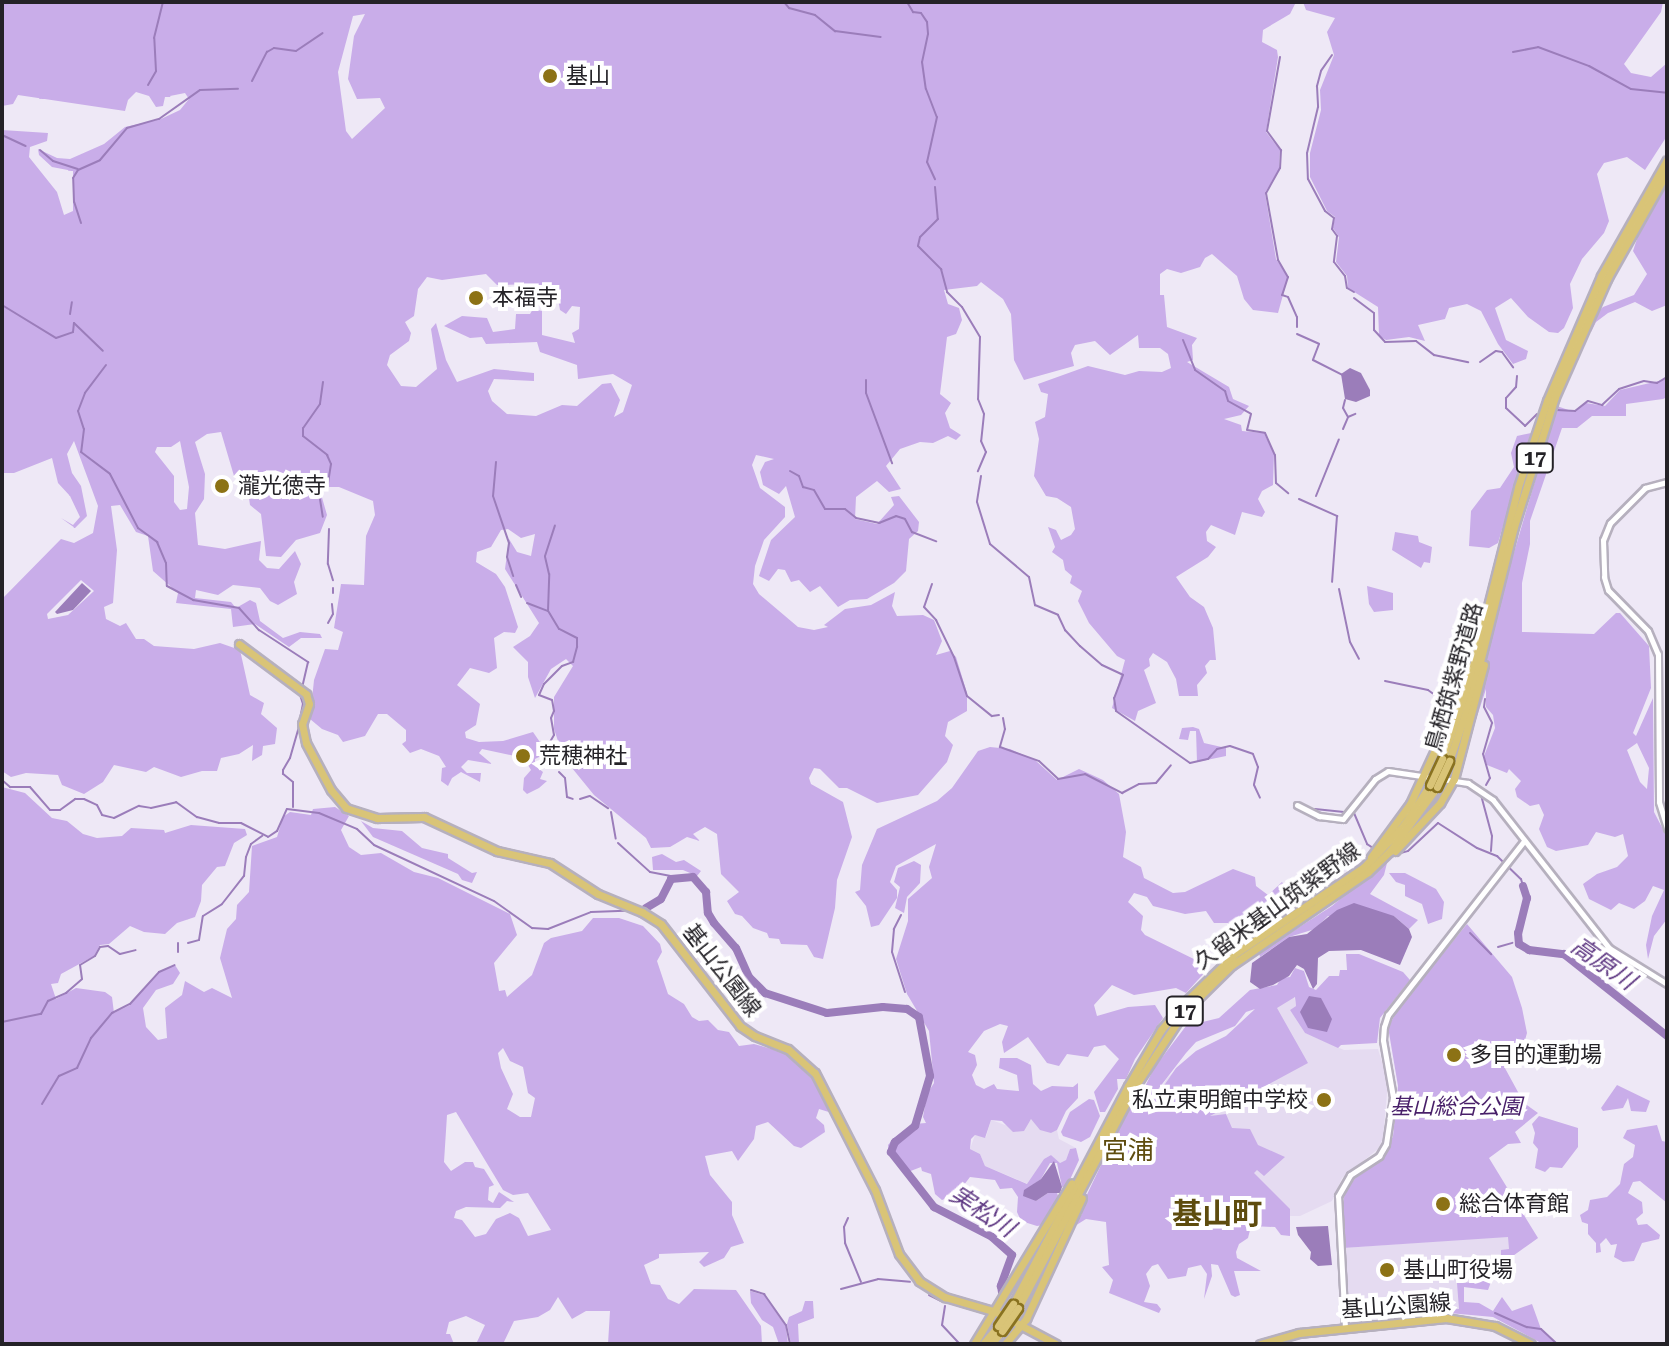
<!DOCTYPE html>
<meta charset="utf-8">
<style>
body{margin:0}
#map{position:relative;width:1669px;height:1346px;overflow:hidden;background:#eee8f6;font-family:"Roboto Serif","Noto Sans JP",serif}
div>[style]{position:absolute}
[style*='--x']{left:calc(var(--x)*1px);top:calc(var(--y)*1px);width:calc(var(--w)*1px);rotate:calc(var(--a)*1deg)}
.built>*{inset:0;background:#e5dbf1}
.green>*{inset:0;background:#c9ade9}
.water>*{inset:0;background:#9b7dba}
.stream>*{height:2px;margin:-1px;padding:0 1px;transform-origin:1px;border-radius:1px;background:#9b7dba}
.river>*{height:8px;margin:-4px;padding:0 4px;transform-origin:4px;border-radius:4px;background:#9b7dba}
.roads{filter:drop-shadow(2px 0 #b6b0be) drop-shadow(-2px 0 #b6b0be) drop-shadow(0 2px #b6b0be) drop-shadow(0 -2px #b6b0be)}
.minor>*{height:5px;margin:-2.5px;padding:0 2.5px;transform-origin:2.5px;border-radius:2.5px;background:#fff}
.major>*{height:7px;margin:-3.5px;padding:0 3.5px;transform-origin:3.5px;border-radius:3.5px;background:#d9c477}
.bridges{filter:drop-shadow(2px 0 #897220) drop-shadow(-2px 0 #897220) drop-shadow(0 2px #897220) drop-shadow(0 -2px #897220)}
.major-bridge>*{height:7px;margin:-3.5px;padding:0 3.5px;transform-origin:3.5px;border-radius:3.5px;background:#d9c477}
.dots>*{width:22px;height:22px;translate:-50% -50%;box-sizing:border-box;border:4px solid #fff;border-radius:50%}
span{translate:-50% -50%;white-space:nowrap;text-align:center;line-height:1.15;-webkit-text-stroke:8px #fff;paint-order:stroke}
.shield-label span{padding:2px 6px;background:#fff;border:2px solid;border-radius:6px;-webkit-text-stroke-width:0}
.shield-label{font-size:20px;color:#242227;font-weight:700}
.poi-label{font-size:22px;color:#242227}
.left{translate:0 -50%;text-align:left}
.right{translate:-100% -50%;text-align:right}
.street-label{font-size:22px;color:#242227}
.park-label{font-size:22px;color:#481f69;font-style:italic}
.water-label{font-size:24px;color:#5e3782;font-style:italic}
.quarter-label{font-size:26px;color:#5e4c0e}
.district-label{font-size:30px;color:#5e4c0e;font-weight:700}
.frame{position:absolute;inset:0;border:4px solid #242227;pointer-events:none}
</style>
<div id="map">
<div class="built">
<div style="clip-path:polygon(1294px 996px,1296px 1006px,1290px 1010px,1305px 1033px,1344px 1050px,1378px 1049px,1388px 1082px,1383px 1138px,1378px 1149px,1342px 1178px,1332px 1201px,1300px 1216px,1287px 1216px,1189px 1114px,1171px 1119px,1159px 1093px,1167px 1078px,1196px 1051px,1226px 1036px,1253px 1012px,1277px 1007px)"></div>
<div style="clip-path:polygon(1032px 1119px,1051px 1133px,1057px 1130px,1059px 1139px,1076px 1148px,1070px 1149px,1066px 1160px,1060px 1163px,1051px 1155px,1044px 1159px,1028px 1184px,985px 1166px,980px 1154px,970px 1149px,975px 1135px,986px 1137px,991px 1120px,1008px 1126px)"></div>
<div style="clip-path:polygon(1527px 1235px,1538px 1238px,1496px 1268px,1488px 1290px,1464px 1287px,1462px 1312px,1360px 1319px,1351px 1312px,1343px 1248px)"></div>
</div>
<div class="green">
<div style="clip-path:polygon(evenodd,2px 2px,1296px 2px,1290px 14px,1263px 30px,1262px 42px,1277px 50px,1278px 57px,1266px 132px,1280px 150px,1279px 169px,1265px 193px,1276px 259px,1288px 277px,1278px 313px,1253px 310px,1244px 299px,1237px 276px,1212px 254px,1205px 258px,1200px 267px,1181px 273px,1167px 269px,1160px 274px,1160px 295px,1164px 295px,1167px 327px,1197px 338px,1192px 345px,1193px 360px,1187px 362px,1229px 387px,1233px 399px,1249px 406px,1241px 415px,1224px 419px,1241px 425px,1242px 431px,1264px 433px,1274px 454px,1273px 485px,1262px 491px,1258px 499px,1265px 512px,1262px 517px,1242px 512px,1235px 535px,1211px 525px,1206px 532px,1207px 541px,1216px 547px,1208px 557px,1176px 577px,1190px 597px,1204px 607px,1213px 628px,1216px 660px,1210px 660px,1205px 666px,1207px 673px,1197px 685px,1198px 696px,1179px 696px,1176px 679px,1167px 662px,1153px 653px,1149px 659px,1150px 666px,1144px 670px,1156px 703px,1138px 711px,1135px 721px,1112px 708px,1125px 660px,1117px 656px,1089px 623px,1078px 601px,1082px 591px,1070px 583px,1072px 576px,1065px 570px,1063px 560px,1052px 552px,1055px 547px,1048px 527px,1056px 530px,1061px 540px,1071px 535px,1075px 529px,1071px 507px,1057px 498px,1046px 496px,1034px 476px,1039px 439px,1035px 422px,1045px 417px,1048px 394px,1041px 392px,1038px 384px,1088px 366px,1125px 375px,1139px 371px,1162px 372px,1171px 368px,1168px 354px,1160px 348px,1139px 348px,1138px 335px,1110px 355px,1095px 341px,1075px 345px,1071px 353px,1074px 366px,1024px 380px,1014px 360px,1011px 314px,1003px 299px,981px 282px,977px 286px,944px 290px,948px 304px,959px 308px,962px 320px,956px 334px,947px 337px,940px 394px,951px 403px,945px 413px,950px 428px,961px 435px,956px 440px,948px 436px,933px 443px,920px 442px,900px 449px,886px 466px,901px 489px,889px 492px,877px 481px,856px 497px,855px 519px,877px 524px,894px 505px,891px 497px,899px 496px,919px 522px,918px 531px,909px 539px,906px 571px,894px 583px,867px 599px,850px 600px,838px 607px,820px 586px,810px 592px,799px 580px,791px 582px,785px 570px,778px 569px,769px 581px,759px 576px,771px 540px,795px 517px,786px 486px,779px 494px,763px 485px,760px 472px,765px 462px,774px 459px,756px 455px,752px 465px,760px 488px,785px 507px,785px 517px,764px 540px,755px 566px,753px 584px,759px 594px,798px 627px,814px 630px,828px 627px,824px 625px,845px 609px,871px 605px,895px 592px,892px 606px,897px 616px,923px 615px,934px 620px,942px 641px,936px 655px,950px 651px,956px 657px,967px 693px,967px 711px,948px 722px,945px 736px,953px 745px,947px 762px,918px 795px,877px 803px,847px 788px,839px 788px,820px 769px,814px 768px,809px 778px,811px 784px,843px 802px,852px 837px,837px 880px,835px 908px,823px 959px,814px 957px,807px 945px,781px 944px,779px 939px,769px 938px,767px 933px,753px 928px,742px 916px,735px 914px,727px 901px,739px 892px,721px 874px,717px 834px,705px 827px,693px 834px,700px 841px,687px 837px,670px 847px,651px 848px,646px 838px,594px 795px,572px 768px,565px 743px,558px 741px,554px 729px,554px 697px,573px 666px,566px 659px,551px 669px,535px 698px,528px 677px,528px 662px,513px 647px,530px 636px,539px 623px,505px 569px,509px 539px,517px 552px,531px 556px,535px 534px,521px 538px,508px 529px,501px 530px,491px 547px,477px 552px,476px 562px,496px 574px,505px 587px,518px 627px,515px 633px,504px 632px,494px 638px,497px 668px,489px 673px,470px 668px,457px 685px,480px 704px,476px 725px,465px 732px,466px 738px,479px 742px,503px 741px,533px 732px,544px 748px,543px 755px,535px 759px,535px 766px,543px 772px,540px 779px,547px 781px,539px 788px,527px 794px,523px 790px,524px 778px,531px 770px,528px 765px,529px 746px,518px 748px,515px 756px,482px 749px,479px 753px,492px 764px,468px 760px,461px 767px,467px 773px,481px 773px,480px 782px,461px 772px,452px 778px,448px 786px,441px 781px,442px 768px,446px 767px,439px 756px,421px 749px,410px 753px,402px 744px,406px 741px,406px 730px,387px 714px,378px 714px,365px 736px,343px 742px,338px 735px,322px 729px,310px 719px,314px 680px,325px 649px,338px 650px,343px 632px,334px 628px,341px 584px,364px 585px,366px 536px,375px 515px,373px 501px,339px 487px,328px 487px,321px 494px,327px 515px,320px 533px,296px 540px,281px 557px,266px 556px,261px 514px,250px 505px,247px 485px,234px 476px,221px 432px,207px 434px,195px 442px,205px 474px,204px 499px,195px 513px,198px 545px,225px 549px,261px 541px,259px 560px,267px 568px,279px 569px,295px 551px,301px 564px,294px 582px,297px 594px,278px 605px,270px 601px,260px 588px,233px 585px,218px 595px,196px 590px,195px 598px,231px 602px,236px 608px,250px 600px,256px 603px,260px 621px,283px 638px,300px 632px,320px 634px,322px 638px,301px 638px,289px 647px,255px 624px,233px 627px,231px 609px,176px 603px,178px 593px,153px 571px,148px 536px,136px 532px,120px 505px,111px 506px,117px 550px,113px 603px,104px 607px,106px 619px,120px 626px,126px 623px,136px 639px,144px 639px,154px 646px,194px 649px,220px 643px,240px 650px,250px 695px,264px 703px,261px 714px,277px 728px,275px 744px,263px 746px,262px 755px,252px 761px,253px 745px,239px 754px,221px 758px,217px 771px,202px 771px,181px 777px,154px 767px,146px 772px,114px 765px,103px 782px,84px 794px,62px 785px,58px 775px,26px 773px,11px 777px,2px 771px,2px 599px,61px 539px,74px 543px,93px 533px,98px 506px,74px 441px,67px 454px,72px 473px,81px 486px,87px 516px,75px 528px,61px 518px,73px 525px,80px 517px,70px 496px,58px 483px,52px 458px,14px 473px,2px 473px,2px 130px,48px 133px,47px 141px,30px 147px,29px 157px,57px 192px,64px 215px,73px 211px,73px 171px,52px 167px,39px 155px,38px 149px,57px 158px,70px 159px,104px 144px,125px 127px,161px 119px,180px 110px,189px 99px,185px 93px,165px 97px,163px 106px,156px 107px,149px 96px,136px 92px,128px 100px,125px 111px,18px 95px,13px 104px,2px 106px,2px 2px,365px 14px,354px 36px,348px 79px,357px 99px,380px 98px,385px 108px,352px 139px,346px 131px,338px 72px,353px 16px,365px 14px,2px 2px,486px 274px,497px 285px,534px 284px,557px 293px,560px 310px,566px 314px,572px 306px,580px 307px,579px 329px,572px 333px,575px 343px,542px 335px,542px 311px,533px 309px,530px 314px,516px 314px,515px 329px,493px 332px,487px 318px,462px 316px,444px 326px,470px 338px,482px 337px,486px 344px,537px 342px,540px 352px,577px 365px,578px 379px,613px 374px,632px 385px,623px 412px,614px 417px,620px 400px,611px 383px,602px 384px,577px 406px,562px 405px,536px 416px,507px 414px,492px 401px,488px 391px,494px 379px,534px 381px,534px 373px,494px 369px,457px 382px,446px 360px,436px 323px,431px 329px,437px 369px,416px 387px,401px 386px,387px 365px,390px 355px,409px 341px,411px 333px,405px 322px,414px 316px,418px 289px,427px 277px,442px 280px,486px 274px,2px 2px,180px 441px,189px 487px,187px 509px,180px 510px,174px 502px,174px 476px,155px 452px,157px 447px,171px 447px,180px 441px,2px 2px,81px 580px,94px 591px,68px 615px,48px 619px,47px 614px,81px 580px)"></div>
<div style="clip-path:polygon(1663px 2px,1661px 12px,1624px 64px,1631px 73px,1651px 77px,1667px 63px,1665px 139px,1645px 170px,1627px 157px,1604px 163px,1597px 174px,1609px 221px,1604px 233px,1582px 259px,1570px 284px,1573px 308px,1564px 328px,1558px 333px,1549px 332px,1528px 317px,1511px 298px,1495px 308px,1506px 340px,1528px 351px,1526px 359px,1513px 364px,1498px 344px,1481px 311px,1467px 304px,1449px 308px,1445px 319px,1418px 325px,1425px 341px,1409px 337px,1386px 340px,1379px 336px,1378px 307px,1348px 288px,1347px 276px,1336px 262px,1339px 237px,1333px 228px,1335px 217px,1327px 211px,1310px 177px,1310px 153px,1321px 110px,1320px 90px,1334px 55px,1327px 32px,1335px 18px,1306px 10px,1303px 2px)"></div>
<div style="clip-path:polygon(1667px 186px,1667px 305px,1652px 311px,1635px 302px,1608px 313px,1596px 322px,1591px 332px,1585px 332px,1592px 317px,1603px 307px,1634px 295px,1647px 274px,1633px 251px,1643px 221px)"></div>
<div style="clip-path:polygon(evenodd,1667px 379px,1667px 397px,1663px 399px,1626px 404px,1626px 416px,1592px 416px,1577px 428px,1562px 428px,1530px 521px,1530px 544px,1522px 583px,1522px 632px,1594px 634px,1616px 613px,1620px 613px,1649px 646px,1651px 688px,1633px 733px,1636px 736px,1653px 698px,1654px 812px,1667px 837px,1667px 919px,1654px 936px,1648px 959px,1646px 945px,1652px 916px,1664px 890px,1653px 886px,1645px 901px,1634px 909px,1619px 903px,1611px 910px,1589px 899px,1583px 884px,1597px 874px,1617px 867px,1628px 856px,1623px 834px,1615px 837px,1596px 832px,1588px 845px,1556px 851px,1547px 847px,1539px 829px,1544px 815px,1539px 804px,1530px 806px,1517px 797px,1515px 789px,1521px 781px,1509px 769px,1507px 773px,1487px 765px,1484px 756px,1495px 728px,1493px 715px,1486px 707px,1486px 689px,1469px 741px,1500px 600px,1557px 406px,1574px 412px,1586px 403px,1605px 406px,1620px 390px,1667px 379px,1637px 743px,1649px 768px,1647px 789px,1640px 782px,1627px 750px,1637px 743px)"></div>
<div style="clip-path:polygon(1531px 433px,1498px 543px,1489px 548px,1469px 546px,1471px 511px,1487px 490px,1500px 488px,1514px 467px,1511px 453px,1517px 436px)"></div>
<div style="clip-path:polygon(1395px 532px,1418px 536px,1419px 542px,1432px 547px,1430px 563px,1424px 562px,1421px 568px,1392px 550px)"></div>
<div style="clip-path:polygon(1367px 586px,1393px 593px,1393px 610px,1374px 612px,1369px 604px)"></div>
<div style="clip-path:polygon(1193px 727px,1199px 729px,1204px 743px,1226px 748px,1226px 756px,1197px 762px,1196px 731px,1190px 731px,1188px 740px,1179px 739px,1182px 728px)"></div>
<div style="clip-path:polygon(990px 747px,1010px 749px,1035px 760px,1057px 780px,1079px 769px,1103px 780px,1119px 794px,1126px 832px,1123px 857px,1141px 867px,1144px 878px,1173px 893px,1185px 892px,1233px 869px,1255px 877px,1256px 886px,1268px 895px,1282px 882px,1287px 889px,1282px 902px,1254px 934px,1238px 933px,1228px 923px,1214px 923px,1206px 911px,1185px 914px,1153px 906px,1147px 897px,1134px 893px,1128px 902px,1143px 916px,1141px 930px,1145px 935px,1206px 965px,1207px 970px,1186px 993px,1176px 988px,1134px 995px,1112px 985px,1094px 1005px,1097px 1016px,1128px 1007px,1155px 1005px,1163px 1018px,1135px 1059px,1126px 1079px,1117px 1079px,1118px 1089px,1105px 1112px,1100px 1112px,1094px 1092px,1119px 1059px,1105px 1045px,1094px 1047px,1088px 1057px,1067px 1054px,1059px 1066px,1047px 1063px,1028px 1037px,1004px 1053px,1002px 1042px,1008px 1026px,1000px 1024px,984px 1031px,968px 1052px,975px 1055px,977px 1065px,972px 1075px,976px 1085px,984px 1089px,994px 1084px,997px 1089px,1019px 1091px,1017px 1075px,999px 1068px,1000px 1058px,1017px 1058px,1031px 1065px,1033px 1084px,1041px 1091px,1052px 1086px,1073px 1087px,1078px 1083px,1078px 1098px,1066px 1111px,1057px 1130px,1051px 1133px,1040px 1130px,1031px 1119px,1024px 1131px,1013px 1132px,1002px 1121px,991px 1120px,985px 1138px,975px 1135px,971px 1139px,970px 1149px,980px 1154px,985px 1166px,1027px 1184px,1044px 1159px,1051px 1155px,1060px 1163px,1066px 1160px,1070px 1149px,1076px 1148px,1079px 1160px,1067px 1186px,1062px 1187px,1057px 1163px,1050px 1163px,1041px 1179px,1024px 1191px,1036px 1201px,1048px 1193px,1057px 1193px,1059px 1198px,1043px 1225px,1037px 1226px,1021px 1221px,1017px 1212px,1018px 1197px,1012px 1188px,1000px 1189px,995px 1180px,970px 1177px,957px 1194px,942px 1200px,935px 1194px,931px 1174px,922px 1171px,921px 1167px,908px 1172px,895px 1155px,889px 1155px,888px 1145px,893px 1139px,913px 1124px,926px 1123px,923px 1117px,927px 1094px,934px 1083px,929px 1031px,907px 994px,896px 959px,908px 921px,908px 899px,932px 878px,929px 867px,936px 844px,896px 866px,890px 882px,897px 890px,897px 898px,879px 925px,871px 927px,866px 906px,855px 892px,860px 890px,862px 865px,877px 829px,937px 801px,952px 788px,978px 751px)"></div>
<div style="clip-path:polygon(evenodd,2px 787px,25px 793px,52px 818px,67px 821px,83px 834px,97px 838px,122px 836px,131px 828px,164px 830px,165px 833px,191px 825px,245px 829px,247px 835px,234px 843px,225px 866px,217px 867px,202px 885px,201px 901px,195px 917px,177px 923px,165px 934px,144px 932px,130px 926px,109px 944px,100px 945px,94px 956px,61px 974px,58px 983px,51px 984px,56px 999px,76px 988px,105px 992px,112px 997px,114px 1013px,130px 1005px,160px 971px,175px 965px,180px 973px,173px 984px,156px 990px,143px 1008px,146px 1027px,158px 1040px,167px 1038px,165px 1008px,182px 995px,185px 981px,204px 992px,212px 988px,232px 998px,220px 958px,227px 929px,236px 919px,237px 905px,249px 892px,252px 846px,277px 837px,283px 817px,290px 812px,311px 815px,313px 809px,335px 807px,349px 816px,341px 830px,349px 847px,361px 855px,381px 853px,414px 872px,438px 878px,510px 914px,517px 935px,494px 963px,499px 991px,505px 990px,507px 997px,532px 975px,544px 943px,551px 938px,582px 931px,593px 918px,619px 918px,643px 926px,660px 944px,662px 952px,657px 961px,668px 994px,684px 1004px,692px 1017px,699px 1021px,708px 1020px,718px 1030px,729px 1032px,739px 1046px,754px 1044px,786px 1053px,819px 1086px,832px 1113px,819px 1109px,816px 1118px,824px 1125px,825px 1132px,801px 1148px,794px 1146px,768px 1122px,756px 1126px,754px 1139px,738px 1161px,732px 1151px,705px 1156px,710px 1175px,732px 1202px,732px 1215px,744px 1243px,731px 1247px,724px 1258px,704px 1267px,699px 1262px,709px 1252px,659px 1254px,659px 1258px,644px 1265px,651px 1284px,660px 1285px,668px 1299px,679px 1304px,694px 1289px,736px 1290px,761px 1326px,762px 1344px,608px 1344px,610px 1311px,586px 1311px,572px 1319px,558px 1297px,550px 1310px,538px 1317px,514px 1321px,503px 1344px,476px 1344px,485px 1325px,466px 1316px,449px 1322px,446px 1334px,450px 1334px,454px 1344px,2px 1344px,2px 787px,503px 1048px,510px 1061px,523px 1067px,528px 1093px,535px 1098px,531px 1117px,520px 1117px,507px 1109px,513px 1094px,501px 1068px,498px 1053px,503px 1048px,2px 787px,456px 1112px,503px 1190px,513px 1195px,528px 1193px,551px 1230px,528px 1236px,519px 1218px,510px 1213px,496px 1219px,486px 1234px,475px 1237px,462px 1220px,454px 1218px,456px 1211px,466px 1207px,500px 1208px,507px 1201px,514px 1202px,499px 1192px,493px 1203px,488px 1200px,489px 1187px,494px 1185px,484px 1169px,475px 1167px,473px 1162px,465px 1162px,451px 1171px,444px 1162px,447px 1115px,456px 1112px)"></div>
<div style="clip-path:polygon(361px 821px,373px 828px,402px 831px,422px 848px,448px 854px,448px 858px,472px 873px,477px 872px,472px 883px,462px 880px,458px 874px,373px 837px)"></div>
<div style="clip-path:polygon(662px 854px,676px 862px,684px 860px,701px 871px,697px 876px,683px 870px,653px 870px,652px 857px)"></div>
<div style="clip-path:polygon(1388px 859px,1384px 875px,1370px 894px,1418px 920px,1409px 929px,1394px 916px,1328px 916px,1315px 929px,1289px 937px,1260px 957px,1259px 953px,1332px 906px)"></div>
<div style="clip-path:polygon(914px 861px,921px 865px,920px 883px,907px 897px,904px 913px,895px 908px,900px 887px,894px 882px,898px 868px)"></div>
<div style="clip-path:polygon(1389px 873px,1405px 873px,1436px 889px,1444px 902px,1442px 919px,1428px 924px,1422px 904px,1405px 896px,1405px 885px,1396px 882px)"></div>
<div style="clip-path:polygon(1467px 924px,1512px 977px,1522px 1008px,1527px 1033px,1525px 1040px,1500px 1059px,1524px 1103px,1538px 1113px,1515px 1132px,1521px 1143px,1508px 1144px,1489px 1158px,1538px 1238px,1496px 1268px,1488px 1290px,1464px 1287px,1464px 1302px,1479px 1303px,1493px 1311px,1502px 1297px,1512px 1311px,1532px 1304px,1541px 1329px,1558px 1344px,1543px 1344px,1493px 1317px,1427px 1311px,1459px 1309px,1457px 1283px,1479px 1282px,1485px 1264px,1495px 1263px,1501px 1258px,1501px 1250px,1509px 1249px,1508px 1237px,1343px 1248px,1341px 1211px,1346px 1189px,1358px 1175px,1383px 1159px,1393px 1136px,1398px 1086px,1388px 1027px,1400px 1006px)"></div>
<div style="clip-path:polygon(evenodd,1346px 954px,1359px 954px,1403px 972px,1410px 980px,1380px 1018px,1377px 1043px,1341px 1045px,1338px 1048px,1305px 1033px,1290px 1010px,1296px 1006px,1295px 997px,1277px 1008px,1308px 1063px,1210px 1116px,1226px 1114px,1232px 1128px,1250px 1129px,1258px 1145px,1285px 1157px,1264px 1176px,1257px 1170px,1254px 1173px,1290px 1209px,1290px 1236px,1281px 1235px,1275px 1227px,1251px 1226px,1248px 1238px,1239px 1244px,1236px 1252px,1237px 1258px,1261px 1271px,1234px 1271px,1240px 1295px,1235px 1297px,1231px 1295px,1218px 1265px,1211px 1264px,1212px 1276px,1204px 1299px,1207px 1274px,1201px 1265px,1188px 1268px,1186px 1276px,1168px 1279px,1158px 1264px,1152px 1266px,1146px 1274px,1150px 1286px,1144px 1302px,1157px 1304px,1161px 1309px,1159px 1313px,1109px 1293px,1113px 1280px,1102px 1267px,1109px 1265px,1106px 1222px,1086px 1219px,1070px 1229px,1082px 1214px,1082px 1205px,1133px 1098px,1139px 1099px,1154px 1068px,1186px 1026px,1219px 1018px,1250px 990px,1277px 985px,1281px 978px,1290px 977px,1295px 968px,1304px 971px,1309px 987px,1316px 990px,1329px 976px,1339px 976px,1340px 970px,1347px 970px,1346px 954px,1255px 1009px,1226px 1036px,1196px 1051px,1176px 1068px,1159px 1093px,1163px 1107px,1156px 1092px,1186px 1053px,1196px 1042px,1235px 1026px,1246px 1012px,1255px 1009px)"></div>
<div style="clip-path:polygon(1617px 1085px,1650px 1101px,1646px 1112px,1631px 1111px,1628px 1098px,1623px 1108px,1603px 1111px,1601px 1108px)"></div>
<div style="clip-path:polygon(1089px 1099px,1094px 1100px,1100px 1116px,1090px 1137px,1081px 1142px,1063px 1136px,1061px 1132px,1070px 1112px)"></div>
<div style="clip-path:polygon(1539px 1116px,1578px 1128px,1578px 1147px,1562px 1168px,1550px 1167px,1545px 1172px,1535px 1168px,1538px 1149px,1533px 1143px,1535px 1133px,1532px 1124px)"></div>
<div style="clip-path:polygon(1657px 1125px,1662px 1141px,1667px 1142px,1667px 1203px,1640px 1181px,1633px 1182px,1628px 1193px,1642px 1202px,1643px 1213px,1636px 1219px,1638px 1225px,1647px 1224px,1660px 1235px,1659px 1239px,1642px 1243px,1634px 1261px,1623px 1262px,1614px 1257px,1617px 1244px,1611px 1245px,1606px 1238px,1600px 1244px,1601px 1252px,1596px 1253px,1596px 1243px,1588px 1234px,1588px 1224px,1582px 1222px,1580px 1215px,1588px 1210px,1590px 1200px,1607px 1197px,1620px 1184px,1624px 1164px,1633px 1157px,1635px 1145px,1623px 1138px,1627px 1130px)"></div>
<div style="clip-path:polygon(750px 1291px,764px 1295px,786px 1327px,788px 1344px,779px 1344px,773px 1327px,762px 1320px,751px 1303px)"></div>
<div style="clip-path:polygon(805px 1301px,813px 1301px,814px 1318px,798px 1324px,799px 1344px,791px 1344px,787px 1324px,789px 1317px,802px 1311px)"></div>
</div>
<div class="water">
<div style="clip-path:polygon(1350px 368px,1361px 373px,1370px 390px,1370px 396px,1356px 402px,1345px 399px,1341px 374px)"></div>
<div style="clip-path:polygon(82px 583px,91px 591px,73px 610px,57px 614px,55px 612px)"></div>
<div style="clip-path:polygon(1354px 903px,1394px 916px,1409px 929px,1412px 937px,1400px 965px,1361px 950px,1329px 951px,1318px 958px,1317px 984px,1313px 989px,1304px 969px,1297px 965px,1289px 976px,1273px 985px,1260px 989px,1250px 982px,1252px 963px,1289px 937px,1307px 934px,1337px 910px)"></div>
<div style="clip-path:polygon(1309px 996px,1321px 998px,1332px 1019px,1327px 1032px,1308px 1028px,1300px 1012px)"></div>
<div style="clip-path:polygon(1054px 1161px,1062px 1187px,1060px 1193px,1048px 1193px,1036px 1201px,1023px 1196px,1024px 1190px,1041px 1179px)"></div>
<div style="clip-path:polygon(1328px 1226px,1332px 1265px,1318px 1266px,1310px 1259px,1311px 1252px,1298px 1235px,1296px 1227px)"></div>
</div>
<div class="stream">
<div style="--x:784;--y:2;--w:8;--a:50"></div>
<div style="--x:789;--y:8;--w:27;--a:15"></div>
<div style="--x:815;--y:15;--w:26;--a:39"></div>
<div style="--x:835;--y:31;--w:46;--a:7.4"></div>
<div style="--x:907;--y:2;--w:12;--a:59"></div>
<div style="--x:913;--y:12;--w:8;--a:7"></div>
<div style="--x:921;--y:13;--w:11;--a:56"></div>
<div style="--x:927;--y:22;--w:12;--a:85"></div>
<div style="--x:928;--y:34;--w:29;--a:102"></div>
<div style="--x:922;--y:62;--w:27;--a:82"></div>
<div style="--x:926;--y:89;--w:30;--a:69"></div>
<div style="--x:937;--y:117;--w:46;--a:102.5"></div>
<div style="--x:927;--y:162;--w:19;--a:65"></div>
<div style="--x:1513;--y:52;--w:25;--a:-11"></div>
<div style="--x:1538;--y:47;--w:54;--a:20.4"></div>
<div style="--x:1589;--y:66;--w:48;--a:28.7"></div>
<div style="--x:1631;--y:89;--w:36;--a:6"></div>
<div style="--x:1332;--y:55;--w:19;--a:125"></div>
<div style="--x:1321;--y:71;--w:16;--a:105"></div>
<div style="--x:1317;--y:86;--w:21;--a:87"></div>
<div style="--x:1318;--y:107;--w:47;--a:103.4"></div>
<div style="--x:1307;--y:153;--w:26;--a:88"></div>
<div style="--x:1308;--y:179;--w:36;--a:62"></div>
<div style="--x:1325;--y:211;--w:11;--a:38"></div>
<div style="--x:1334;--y:218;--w:11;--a:100"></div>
<div style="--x:1332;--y:229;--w:9;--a:54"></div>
<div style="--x:1337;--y:236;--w:26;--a:97"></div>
<div style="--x:1334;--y:262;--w:18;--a:52"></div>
<div style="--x:1345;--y:276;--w:12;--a:81"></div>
<div style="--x:1347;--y:288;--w:8;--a:30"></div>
<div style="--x:1280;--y:57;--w:75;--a:100"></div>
<div style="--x:1267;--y:131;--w:24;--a:54"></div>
<div style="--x:1281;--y:150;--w:18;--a:93"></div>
<div style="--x:1280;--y:168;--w:29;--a:119"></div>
<div style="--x:1266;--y:193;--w:68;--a:79.8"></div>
<div style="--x:1278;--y:260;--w:20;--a:60"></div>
<div style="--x:1288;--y:277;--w:19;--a:108"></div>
<div style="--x:1282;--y:295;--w:6;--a:18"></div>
<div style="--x:1288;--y:297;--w:22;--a:66"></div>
<div style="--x:1297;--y:317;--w:10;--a:90"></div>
<div style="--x:252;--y:81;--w:33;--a:-63"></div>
<div style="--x:267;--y:52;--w:8;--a:-30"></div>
<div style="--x:274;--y:48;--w:22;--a:8"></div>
<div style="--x:296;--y:51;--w:32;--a:-34"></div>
<div style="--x:148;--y:85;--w:16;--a:-60"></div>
<div style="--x:156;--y:71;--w:33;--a:-93"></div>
<div style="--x:154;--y:38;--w:37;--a:-76"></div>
<div style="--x:2;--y:135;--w:26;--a:25"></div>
<div style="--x:40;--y:150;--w:17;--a:40"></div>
<div style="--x:53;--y:161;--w:26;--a:18"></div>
<div style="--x:935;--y:187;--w:32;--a:85"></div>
<div style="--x:938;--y:219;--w:25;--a:135"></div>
<div style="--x:920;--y:237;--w:9;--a:103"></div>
<div style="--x:918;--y:246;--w:33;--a:45"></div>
<div style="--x:941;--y:269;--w:24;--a:75"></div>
<div style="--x:947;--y:292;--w:21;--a:45"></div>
<div style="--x:962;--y:307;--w:35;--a:59"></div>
<div style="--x:980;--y:337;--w:62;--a:91.8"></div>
<div style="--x:978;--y:399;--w:16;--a:68"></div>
<div style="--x:984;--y:414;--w:27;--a:96"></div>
<div style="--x:981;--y:441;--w:12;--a:66"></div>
<div style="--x:986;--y:452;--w:21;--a:113"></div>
<div style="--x:81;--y:223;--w:22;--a:-108"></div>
<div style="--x:74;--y:202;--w:24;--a:-92"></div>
<div style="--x:73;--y:178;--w:9;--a:-58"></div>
<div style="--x:78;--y:170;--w:24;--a:-24"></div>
<div style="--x:100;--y:160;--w:42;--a:-49.8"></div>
<div style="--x:127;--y:128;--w:33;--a:-16"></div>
<div style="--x:159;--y:119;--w:50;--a:-35.3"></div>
<div style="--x:200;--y:90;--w:38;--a:-2"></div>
<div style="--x:1354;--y:298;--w:25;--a:37"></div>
<div style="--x:1374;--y:313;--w:17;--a:90"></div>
<div style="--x:1374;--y:330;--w:16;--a:47"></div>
<div style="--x:1385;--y:342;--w:31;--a:-2"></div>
<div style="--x:1416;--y:341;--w:23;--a:38"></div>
<div style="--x:1434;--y:355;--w:35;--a:12"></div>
<div style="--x:2;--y:305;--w:63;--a:31.4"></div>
<div style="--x:56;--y:338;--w:18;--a:-19"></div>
<div style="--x:73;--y:332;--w:9;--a:-84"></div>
<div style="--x:74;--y:323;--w:40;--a:44"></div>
<div style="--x:70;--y:314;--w:12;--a:-81"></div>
<div style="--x:1297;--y:334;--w:24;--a:24"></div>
<div style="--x:1319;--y:344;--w:17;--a:111"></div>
<div style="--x:1313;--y:360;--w:34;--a:27"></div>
<div style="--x:1183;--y:340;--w:32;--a:68"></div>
<div style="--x:1195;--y:370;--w:37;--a:35"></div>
<div style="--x:1225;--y:391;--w:10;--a:73"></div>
<div style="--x:1228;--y:401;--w:26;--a:29"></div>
<div style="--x:1251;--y:414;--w:16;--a:104"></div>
<div style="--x:1247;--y:430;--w:18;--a:9"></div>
<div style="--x:1265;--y:433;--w:24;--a:66"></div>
<div style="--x:1275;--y:455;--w:28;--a:88"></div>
<div style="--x:1276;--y:483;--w:16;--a:40"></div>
<div style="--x:1480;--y:362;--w:19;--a:-35"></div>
<div style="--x:1496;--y:351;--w:6;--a:9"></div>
<div style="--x:1502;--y:352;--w:19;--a:54"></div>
<div style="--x:106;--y:365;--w:35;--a:127"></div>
<div style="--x:85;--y:393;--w:19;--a:111"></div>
<div style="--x:78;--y:411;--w:19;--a:72"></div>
<div style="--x:84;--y:429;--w:23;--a:97"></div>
<div style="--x:81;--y:452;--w:36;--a:37"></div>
<div style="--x:110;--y:474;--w:61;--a:62.6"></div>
<div style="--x:138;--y:528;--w:24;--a:36"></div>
<div style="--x:157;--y:542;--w:23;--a:67"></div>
<div style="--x:166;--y:563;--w:23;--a:88"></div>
<div style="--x:167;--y:586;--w:30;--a:28"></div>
<div style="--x:193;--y:600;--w:47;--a:9.9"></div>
<div style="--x:239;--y:608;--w:30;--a:48"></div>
<div style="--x:259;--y:630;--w:59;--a:33.1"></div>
<div style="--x:308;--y:662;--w:26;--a:103"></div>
<div style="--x:1517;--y:376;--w:11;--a:95"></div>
<div style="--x:1516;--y:387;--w:15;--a:132"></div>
<div style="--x:1506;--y:398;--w:10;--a:90"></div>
<div style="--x:1506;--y:408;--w:26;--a:43"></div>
<div style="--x:1525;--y:426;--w:17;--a:-45"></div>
<div style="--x:866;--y:380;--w:13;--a:90"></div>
<div style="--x:866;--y:393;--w:75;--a:69.6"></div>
<div style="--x:323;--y:382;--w:22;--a:98"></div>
<div style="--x:320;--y:404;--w:29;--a:125"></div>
<div style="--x:303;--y:428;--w:8;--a:90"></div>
<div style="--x:303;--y:436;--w:31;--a:38"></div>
<div style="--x:327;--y:455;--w:10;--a:66"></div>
<div style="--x:331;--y:464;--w:19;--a:99"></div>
<div style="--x:328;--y:483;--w:13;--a:132"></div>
<div style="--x:319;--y:493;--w:24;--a:81"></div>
<div style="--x:1345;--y:400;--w:8;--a:104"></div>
<div style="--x:1343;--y:408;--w:10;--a:61"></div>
<div style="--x:1557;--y:410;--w:18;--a:3"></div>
<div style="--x:1575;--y:411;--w:16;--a:-38"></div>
<div style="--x:1588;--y:401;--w:15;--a:16"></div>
<div style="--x:1602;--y:405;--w:23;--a:-43"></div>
<div style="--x:1619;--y:389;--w:26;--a:-18"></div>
<div style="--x:1644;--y:381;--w:13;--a:9"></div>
<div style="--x:1657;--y:383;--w:12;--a:-31"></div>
<div style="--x:1343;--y:429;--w:13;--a:-67"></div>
<div style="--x:1348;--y:417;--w:8;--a:-23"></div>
<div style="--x:496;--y:462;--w:34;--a:95"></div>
<div style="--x:493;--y:496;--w:50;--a:71.2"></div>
<div style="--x:509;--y:543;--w:14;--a:98"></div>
<div style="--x:507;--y:557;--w:20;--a:72"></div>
<div style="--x:790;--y:471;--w:10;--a:29"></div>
<div style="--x:799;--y:476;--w:12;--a:70"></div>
<div style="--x:803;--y:487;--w:11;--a:15"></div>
<div style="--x:814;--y:490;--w:22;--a:60"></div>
<div style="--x:825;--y:509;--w:20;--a:0"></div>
<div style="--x:845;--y:509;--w:14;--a:39"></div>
<div style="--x:856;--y:518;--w:24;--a:12"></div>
<div style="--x:879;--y:523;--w:18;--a:-22"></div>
<div style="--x:896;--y:516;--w:9;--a:18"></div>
<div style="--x:905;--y:519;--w:15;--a:62"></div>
<div style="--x:912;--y:532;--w:26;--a:21"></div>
<div style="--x:981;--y:476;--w:26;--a:99"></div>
<div style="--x:977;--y:502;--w:44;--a:72.8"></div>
<div style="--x:990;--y:544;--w:51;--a:40.2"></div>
<div style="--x:1029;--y:577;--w:29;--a:78"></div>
<div style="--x:1035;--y:605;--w:25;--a:23"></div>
<div style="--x:1058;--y:615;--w:17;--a:65"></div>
<div style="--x:1065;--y:630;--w:22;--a:47"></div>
<div style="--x:1080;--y:646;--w:29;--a:41"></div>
<div style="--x:1102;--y:665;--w:23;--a:25"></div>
<div style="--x:1123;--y:675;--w:25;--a:111"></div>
<div style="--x:1114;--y:698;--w:13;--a:81"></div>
<div style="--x:1116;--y:711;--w:90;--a:35.1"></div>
<div style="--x:1190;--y:763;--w:18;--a:-13"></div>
<div style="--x:1208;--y:759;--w:13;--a:-48"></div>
<div style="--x:1217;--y:749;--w:13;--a:-13"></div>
<div style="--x:1230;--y:746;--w:24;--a:19"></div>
<div style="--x:1253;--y:754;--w:14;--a:69"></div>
<div style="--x:1258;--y:767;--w:18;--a:103"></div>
<div style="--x:1254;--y:785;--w:14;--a:65"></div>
<div style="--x:1316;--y:496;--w:61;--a:-68"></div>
<div style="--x:1299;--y:499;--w:42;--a:24.1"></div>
<div style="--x:1337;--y:516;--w:66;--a:94.3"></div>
<div style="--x:329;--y:529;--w:35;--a:92"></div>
<div style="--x:328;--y:564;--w:17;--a:73"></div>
<div style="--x:932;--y:584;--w:24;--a:109"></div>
<div style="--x:924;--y:607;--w:18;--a:47"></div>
<div style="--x:936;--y:620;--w:41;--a:64.1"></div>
<div style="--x:954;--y:657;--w:41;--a:71.6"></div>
<div style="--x:967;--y:696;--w:32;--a:39"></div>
<div style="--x:992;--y:716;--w:7;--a:-8"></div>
<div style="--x:516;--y:585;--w:13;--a:67"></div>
<div style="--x:1339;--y:589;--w:54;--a:78.3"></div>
<div style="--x:1350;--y:642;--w:19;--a:62"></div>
<div style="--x:333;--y:593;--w:5;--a:-90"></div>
<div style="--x:527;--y:603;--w:22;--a:21"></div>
<div style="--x:328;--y:623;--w:10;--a:-61"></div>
<div style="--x:333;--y:614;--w:10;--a:-96"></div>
<div style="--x:1385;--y:681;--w:44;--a:11.8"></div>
<div style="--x:1428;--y:690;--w:14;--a:36"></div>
<div style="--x:1439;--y:698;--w:11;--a:-10"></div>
<div style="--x:1485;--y:699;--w:8;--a:97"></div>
<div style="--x:1484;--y:707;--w:18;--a:63"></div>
<div style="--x:1492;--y:723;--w:32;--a:106"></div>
<div style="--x:1483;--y:754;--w:25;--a:74"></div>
<div style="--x:1490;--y:778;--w:8;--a:120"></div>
<div style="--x:1003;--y:718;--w:11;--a:80"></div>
<div style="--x:1005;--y:729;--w:19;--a:106"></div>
<div style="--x:1000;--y:747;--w:41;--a:19.7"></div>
<div style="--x:1039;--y:761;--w:26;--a:43"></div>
<div style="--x:1058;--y:779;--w:27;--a:-10"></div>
<div style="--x:1085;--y:774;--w:42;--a:27.2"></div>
<div style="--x:1122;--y:793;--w:19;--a:-28"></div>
<div style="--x:1139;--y:784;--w:17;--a:-3"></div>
<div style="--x:1156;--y:783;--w:23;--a:-50"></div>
<div style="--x:300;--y:719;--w:15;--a:-79"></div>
<div style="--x:303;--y:704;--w:9;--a:-108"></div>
<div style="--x:547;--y:747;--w:14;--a:-60"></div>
<div style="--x:554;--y:735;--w:17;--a:-100"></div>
<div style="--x:551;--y:718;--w:8;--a:-67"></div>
<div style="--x:554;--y:711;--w:11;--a:-100"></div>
<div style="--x:552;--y:700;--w:14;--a:-159"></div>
<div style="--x:539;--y:695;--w:12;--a:-66"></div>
<div style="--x:544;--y:684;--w:25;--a:-45"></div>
<div style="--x:562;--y:666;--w:12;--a:-20"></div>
<div style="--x:573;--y:662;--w:16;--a:-75"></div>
<div style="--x:577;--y:647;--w:9;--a:-90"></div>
<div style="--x:577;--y:638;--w:20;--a:-153"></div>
<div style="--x:559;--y:629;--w:21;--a:-121"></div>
<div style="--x:548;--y:611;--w:37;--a:-88"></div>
<div style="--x:549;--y:574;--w:18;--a:-103"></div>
<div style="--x:545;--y:556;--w:32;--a:-72"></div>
<div style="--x:559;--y:772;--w:8;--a:45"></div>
<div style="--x:565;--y:778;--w:19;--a:84"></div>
<div style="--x:567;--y:797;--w:6;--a:18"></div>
<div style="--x:2;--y:780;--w:11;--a:41"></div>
<div style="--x:10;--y:787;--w:20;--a:0"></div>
<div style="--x:30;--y:787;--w:30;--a:49"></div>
<div style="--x:50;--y:810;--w:10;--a:0"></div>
<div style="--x:60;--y:810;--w:19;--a:-36"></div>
<div style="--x:75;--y:799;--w:9;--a:0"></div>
<div style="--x:84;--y:799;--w:14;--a:25"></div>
<div style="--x:97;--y:805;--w:11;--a:63"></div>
<div style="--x:102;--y:815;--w:12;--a:14"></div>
<div style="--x:114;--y:818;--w:28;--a:-26"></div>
<div style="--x:139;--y:806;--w:12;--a:9"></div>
<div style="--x:151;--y:808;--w:26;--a:-13"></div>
<div style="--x:176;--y:802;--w:26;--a:36"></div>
<div style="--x:197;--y:817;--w:23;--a:15"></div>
<div style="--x:219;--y:823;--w:22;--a:0"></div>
<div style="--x:241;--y:823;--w:30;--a:27"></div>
<div style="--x:268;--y:837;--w:11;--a:-34"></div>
<div style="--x:277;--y:831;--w:24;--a:-66"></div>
<div style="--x:287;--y:809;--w:32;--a:7"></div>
<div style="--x:319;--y:813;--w:41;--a:22.8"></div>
<div style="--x:357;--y:829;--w:23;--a:43"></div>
<div style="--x:374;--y:845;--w:132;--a:25"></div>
<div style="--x:494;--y:901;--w:47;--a:35.4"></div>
<div style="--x:532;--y:928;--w:16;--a:4"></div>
<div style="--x:548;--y:929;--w:46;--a:-21.6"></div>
<div style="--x:591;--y:912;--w:34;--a:-2"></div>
<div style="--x:1481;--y:795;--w:42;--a:75"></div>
<div style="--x:1492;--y:836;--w:15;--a:94"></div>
<div style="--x:580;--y:799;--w:10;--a:-17"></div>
<div style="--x:590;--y:796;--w:22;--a:34"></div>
<div style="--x:293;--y:807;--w:25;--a:-90"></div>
<div style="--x:293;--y:782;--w:13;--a:-141"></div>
<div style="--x:283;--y:774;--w:4;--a:-90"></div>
<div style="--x:283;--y:770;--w:14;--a:-60"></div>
<div style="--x:290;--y:758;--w:33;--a:-74"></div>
<div style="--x:1315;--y:809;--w:39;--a:6"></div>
<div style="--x:1354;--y:813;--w:34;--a:67"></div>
<div style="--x:1367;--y:844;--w:7;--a:34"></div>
<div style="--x:611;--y:812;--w:27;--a:80"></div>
<div style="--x:618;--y:843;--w:43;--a:42.2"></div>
<div style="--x:650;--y:872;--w:25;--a:11"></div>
<div style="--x:1397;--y:854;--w:11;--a:-15"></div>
<div style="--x:1408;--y:851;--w:41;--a:-43"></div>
<div style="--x:1438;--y:823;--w:46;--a:32.7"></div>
<div style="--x:1477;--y:848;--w:22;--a:22"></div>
<div style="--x:1497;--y:856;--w:33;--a:44"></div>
<div style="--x:1521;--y:879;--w:7;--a:74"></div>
<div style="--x:901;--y:915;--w:16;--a:117"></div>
<div style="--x:894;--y:929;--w:23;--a:95"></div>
<div style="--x:892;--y:952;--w:42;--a:72"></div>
<div style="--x:1470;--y:933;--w:30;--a:45"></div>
<div style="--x:188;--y:943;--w:11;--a:-15"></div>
<div style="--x:199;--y:940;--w:24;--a:-81"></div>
<div style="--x:203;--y:916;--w:22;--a:-32"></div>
<div style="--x:222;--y:904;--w:36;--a:-52"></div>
<div style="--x:244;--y:876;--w:19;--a:-84"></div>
<div style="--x:246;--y:857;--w:14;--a:-69"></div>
<div style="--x:251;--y:844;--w:14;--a:-36"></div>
<div style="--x:1498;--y:947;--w:15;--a:-16"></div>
<div style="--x:178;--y:952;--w:9;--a:-90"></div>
<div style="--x:2;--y:1022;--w:40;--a:-12"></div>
<div style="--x:41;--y:1014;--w:15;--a:-62"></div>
<div style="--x:48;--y:1001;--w:20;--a:-24"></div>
<div style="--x:66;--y:993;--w:21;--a:-41"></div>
<div style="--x:82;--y:979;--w:14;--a:-98"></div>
<div style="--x:80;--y:965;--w:17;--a:-31"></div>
<div style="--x:95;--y:956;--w:10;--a:-61"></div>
<div style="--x:100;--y:947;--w:8;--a:-7"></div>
<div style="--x:108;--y:946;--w:14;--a:34"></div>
<div style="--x:120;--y:954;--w:16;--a:-14"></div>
<div style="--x:42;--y:1104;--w:33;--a:-59"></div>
<div style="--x:59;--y:1076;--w:20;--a:-24"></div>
<div style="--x:77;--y:1068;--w:33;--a:-65"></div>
<div style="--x:91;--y:1038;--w:33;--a:-50"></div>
<div style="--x:112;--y:1013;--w:20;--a:-27"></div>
<div style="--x:130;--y:1004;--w:43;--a:-47.8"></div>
<div style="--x:159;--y:972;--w:17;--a:-24"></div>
<div style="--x:848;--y:1218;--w:10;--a:114"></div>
<div style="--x:844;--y:1227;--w:16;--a:86"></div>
<div style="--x:845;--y:1243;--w:42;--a:67.7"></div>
<div style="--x:841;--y:1289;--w:38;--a:-15"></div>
<div style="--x:878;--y:1279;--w:32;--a:5"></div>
<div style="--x:751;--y:1290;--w:14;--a:17"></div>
<div style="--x:764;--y:1294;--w:38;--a:55"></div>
<div style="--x:786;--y:1325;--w:19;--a:78"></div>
<div style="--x:929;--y:1295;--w:13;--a:27"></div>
<div style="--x:945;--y:1306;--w:19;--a:99"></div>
<div style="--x:942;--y:1325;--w:26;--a:47"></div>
<div style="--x:1495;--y:1313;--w:35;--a:24"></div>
<div style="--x:1527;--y:1327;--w:14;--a:8"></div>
<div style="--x:1541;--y:1329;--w:22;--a:43"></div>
</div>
<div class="river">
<div style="--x:1523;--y:886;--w:13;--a:72"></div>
<div style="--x:1527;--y:898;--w:36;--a:104"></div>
<div style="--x:1518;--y:933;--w:11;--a:85"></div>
<div style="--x:1519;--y:944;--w:12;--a:31"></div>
<div style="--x:1529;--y:950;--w:35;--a:7"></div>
<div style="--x:1564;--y:954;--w:132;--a:38.5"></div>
<div style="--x:646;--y:908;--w:17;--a:-31"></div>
<div style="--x:661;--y:899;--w:22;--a:-63"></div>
<div style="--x:671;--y:879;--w:22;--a:-5"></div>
<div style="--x:693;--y:877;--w:20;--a:49"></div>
<div style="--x:706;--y:892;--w:21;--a:85"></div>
<div style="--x:708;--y:913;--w:12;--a:59"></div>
<div style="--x:714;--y:923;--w:33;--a:49"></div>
<div style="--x:736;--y:948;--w:32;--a:66"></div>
<div style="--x:749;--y:977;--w:23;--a:45"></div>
<div style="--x:765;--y:993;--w:65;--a:17.9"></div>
<div style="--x:827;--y:1013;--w:56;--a:-6.1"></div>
<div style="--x:883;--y:1007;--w:24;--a:5"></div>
<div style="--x:907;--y:1009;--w:14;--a:34"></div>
<div style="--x:919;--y:1017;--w:60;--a:79.4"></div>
<div style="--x:930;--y:1076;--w:52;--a:106.7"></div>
<div style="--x:915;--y:1126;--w:26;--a:141"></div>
<div style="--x:895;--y:1142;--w:11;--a:112"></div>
<div style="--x:891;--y:1152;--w:70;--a:52"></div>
<div style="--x:934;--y:1207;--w:65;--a:27.3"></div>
<div style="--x:992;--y:1237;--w:27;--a:42"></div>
<div style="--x:1012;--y:1255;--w:33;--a:110"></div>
<div style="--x:1001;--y:1286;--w:59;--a:81.2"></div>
</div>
<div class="roads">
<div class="minor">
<div style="--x:1667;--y:482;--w:23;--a:165"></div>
<div style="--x:1645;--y:488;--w:49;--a:135"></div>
<div style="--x:1610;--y:523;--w:18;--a:112"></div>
<div style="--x:1603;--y:540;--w:37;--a:88"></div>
<div style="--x:1604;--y:577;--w:14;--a:73"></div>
<div style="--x:1608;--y:590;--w:57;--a:45.7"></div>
<div style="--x:1648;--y:631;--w:25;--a:67"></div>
<div style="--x:1658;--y:654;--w:148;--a:89.6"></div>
<div style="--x:1659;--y:802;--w:28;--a:73"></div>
<div style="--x:1297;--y:805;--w:25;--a:27"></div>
<div style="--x:1319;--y:816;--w:24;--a:7"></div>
<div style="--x:1343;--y:819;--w:51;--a:-51.3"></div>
<div style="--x:1375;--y:779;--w:15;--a:-32"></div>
<div style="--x:1388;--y:771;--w:81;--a:8.5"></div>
<div style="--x:1468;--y:783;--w:30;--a:34"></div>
<div style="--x:1493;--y:800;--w:188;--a:51.9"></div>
<div style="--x:1609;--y:948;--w:68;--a:31.8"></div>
<div style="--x:1345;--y:1328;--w:132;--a:-93"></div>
<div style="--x:1338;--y:1196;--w:24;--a:-60"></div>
<div style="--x:1350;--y:1175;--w:35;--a:-33"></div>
<div style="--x:1379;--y:1156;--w:14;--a:-60"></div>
<div style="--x:1386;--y:1144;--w:48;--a:-81.5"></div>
<div style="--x:1393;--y:1097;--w:58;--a:-100"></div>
<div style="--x:1383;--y:1040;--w:13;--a:-86"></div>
<div style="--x:1384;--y:1027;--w:13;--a:-72"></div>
<div style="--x:1388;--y:1015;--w:221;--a:-52"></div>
</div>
<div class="major">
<div style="--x:239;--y:644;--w:84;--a:36.7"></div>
<div style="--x:306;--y:694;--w:10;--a:73"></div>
<div style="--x:309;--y:704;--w:21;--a:109"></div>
<div style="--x:302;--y:724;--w:19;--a:78"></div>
<div style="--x:306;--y:743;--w:53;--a:62"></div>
<div style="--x:331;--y:790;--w:23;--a:50"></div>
<div style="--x:346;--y:808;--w:33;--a:18"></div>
<div style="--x:377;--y:818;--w:47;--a:-1.2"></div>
<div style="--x:424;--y:817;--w:81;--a:25"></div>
<div style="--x:497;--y:851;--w:54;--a:12.8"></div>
<div style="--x:550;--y:863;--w:57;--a:32.9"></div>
<div style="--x:598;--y:894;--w:48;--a:22.2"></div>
<div style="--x:642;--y:912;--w:22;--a:32"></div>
<div style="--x:661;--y:924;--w:129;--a:52.2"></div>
<div style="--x:740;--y:1026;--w:18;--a:34"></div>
<div style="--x:755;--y:1036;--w:35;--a:22"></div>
<div style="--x:788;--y:1049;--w:36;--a:42"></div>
<div style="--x:815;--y:1073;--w:131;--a:62.9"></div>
<div style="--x:875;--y:1190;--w:68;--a:69.4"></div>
<div style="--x:899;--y:1254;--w:34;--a:53"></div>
<div style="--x:919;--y:1281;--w:31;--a:32"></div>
<div style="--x:945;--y:1297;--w:53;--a:16.4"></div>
<div style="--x:996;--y:1312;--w:68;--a:28.1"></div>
<div style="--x:1442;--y:759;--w:74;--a:-70.3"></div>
<div style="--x:1467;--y:689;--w:208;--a:-75.8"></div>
<div style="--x:1518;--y:487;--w:91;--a:-71.4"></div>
<div style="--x:1547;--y:401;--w:136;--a:-66.6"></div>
<div style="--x:1601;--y:276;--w:133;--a:-60.4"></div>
<div style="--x:1449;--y:761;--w:71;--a:-71.1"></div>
<div style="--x:1472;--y:694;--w:172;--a:-75.9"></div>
<div style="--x:1514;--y:527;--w:136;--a:-72.5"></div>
<div style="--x:1555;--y:397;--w:129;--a:-66.2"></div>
<div style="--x:1607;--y:279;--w:123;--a:-60.7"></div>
<div style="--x:1395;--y:851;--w:66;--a:-46.8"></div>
<div style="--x:1440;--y:803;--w:28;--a:-60"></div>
<div style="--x:1454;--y:779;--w:118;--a:-75.3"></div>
<div style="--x:1371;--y:857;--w:66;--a:-53.7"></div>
<div style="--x:1410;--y:804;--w:93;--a:-65.1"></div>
<div style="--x:1449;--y:720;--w:57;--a:-70.6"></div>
<div style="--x:1013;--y:1304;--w:246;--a:-62.2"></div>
<div style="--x:1128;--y:1086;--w:65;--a:-59.5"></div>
<div style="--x:1161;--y:1030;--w:34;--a:-50"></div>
<div style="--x:1183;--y:1004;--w:74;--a:-43.9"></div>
<div style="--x:1236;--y:953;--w:154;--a:-33.9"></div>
<div style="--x:1364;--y:867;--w:57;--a:-46.4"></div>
<div style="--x:1403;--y:826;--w:49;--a:-56.6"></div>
<div style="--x:1018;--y:1308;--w:249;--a:-62.2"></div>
<div style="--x:1134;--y:1088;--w:91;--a:-56.7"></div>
<div style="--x:1184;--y:1012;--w:67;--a:-44.4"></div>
<div style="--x:1232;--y:965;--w:165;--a:-34.4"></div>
<div style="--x:1368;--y:872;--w:30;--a:-44"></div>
<div style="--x:1390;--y:851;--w:79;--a:-53.7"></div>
<div style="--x:974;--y:1344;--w:188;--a:-58.7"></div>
<div style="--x:983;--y:1344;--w:23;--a:-50"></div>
<div style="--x:991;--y:1344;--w:17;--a:-50"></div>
<div style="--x:1005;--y:1344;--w:33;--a:-50"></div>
<div style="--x:1026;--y:1319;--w:133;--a:-65.2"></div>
<div style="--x:1260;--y:1344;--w:41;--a:-15.8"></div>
<div style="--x:1299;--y:1333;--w:148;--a:-5.8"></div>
<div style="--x:1446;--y:1318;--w:50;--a:9.3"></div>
<div style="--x:1495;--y:1326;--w:40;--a:26.6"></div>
</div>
</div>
<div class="bridges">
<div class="major-bridge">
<div style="--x:1430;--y:785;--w:29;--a:-65"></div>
<div style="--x:1437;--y:787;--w:29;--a:-65"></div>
<div style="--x:998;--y:1326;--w:27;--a:-56"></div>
<div style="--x:1002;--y:1331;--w:28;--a:-55"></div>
</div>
</div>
<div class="dots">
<div style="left:550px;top:76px;background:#8c7215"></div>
<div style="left:476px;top:298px;background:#8c7215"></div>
<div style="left:222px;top:486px;background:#8c7215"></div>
<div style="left:523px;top:756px;background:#8c7215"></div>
<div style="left:1454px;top:1055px;background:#8c7215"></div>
<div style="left:1324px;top:1100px;background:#8c7215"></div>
<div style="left:1443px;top:1204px;background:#8c7215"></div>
<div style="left:1387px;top:1270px;background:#8c7215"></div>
</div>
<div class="shield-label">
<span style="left:1535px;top:458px">17</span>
<span style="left:1185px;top:1011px">17</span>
</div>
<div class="poi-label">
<span class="left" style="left:566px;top:76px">基山</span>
<span class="left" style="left:492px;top:298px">本福寺</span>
<span class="left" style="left:238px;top:486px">瀧光徳寺</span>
<span class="left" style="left:539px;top:756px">荒穂神社</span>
<span class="left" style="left:1470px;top:1055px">多目的運動場</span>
<span class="right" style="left:1308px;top:1100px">私立東明館中学校</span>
<span class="left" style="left:1459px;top:1204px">総合体育館</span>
<span class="left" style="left:1403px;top:1270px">基山町役場</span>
</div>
<div class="street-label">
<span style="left:1454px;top:677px;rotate:-74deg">鳥栖筑紫野道路</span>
<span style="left:1277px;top:906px;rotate:-36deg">久留米基山筑紫野線</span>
<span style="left:722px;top:970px;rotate:52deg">基山公園線</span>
<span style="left:1396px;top:1306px;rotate:-4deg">基山公園線</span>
</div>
<div class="park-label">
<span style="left:1456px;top:1107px">基山総合公園</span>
</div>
<div class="water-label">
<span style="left:1603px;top:964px;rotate:35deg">高原川</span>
<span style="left:982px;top:1212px;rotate:33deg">実松川</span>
</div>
<div class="quarter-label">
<span style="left:1128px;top:1151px">宮浦</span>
</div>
<div class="district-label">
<span style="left:1217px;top:1214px">基山町</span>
</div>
<div class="frame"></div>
</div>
